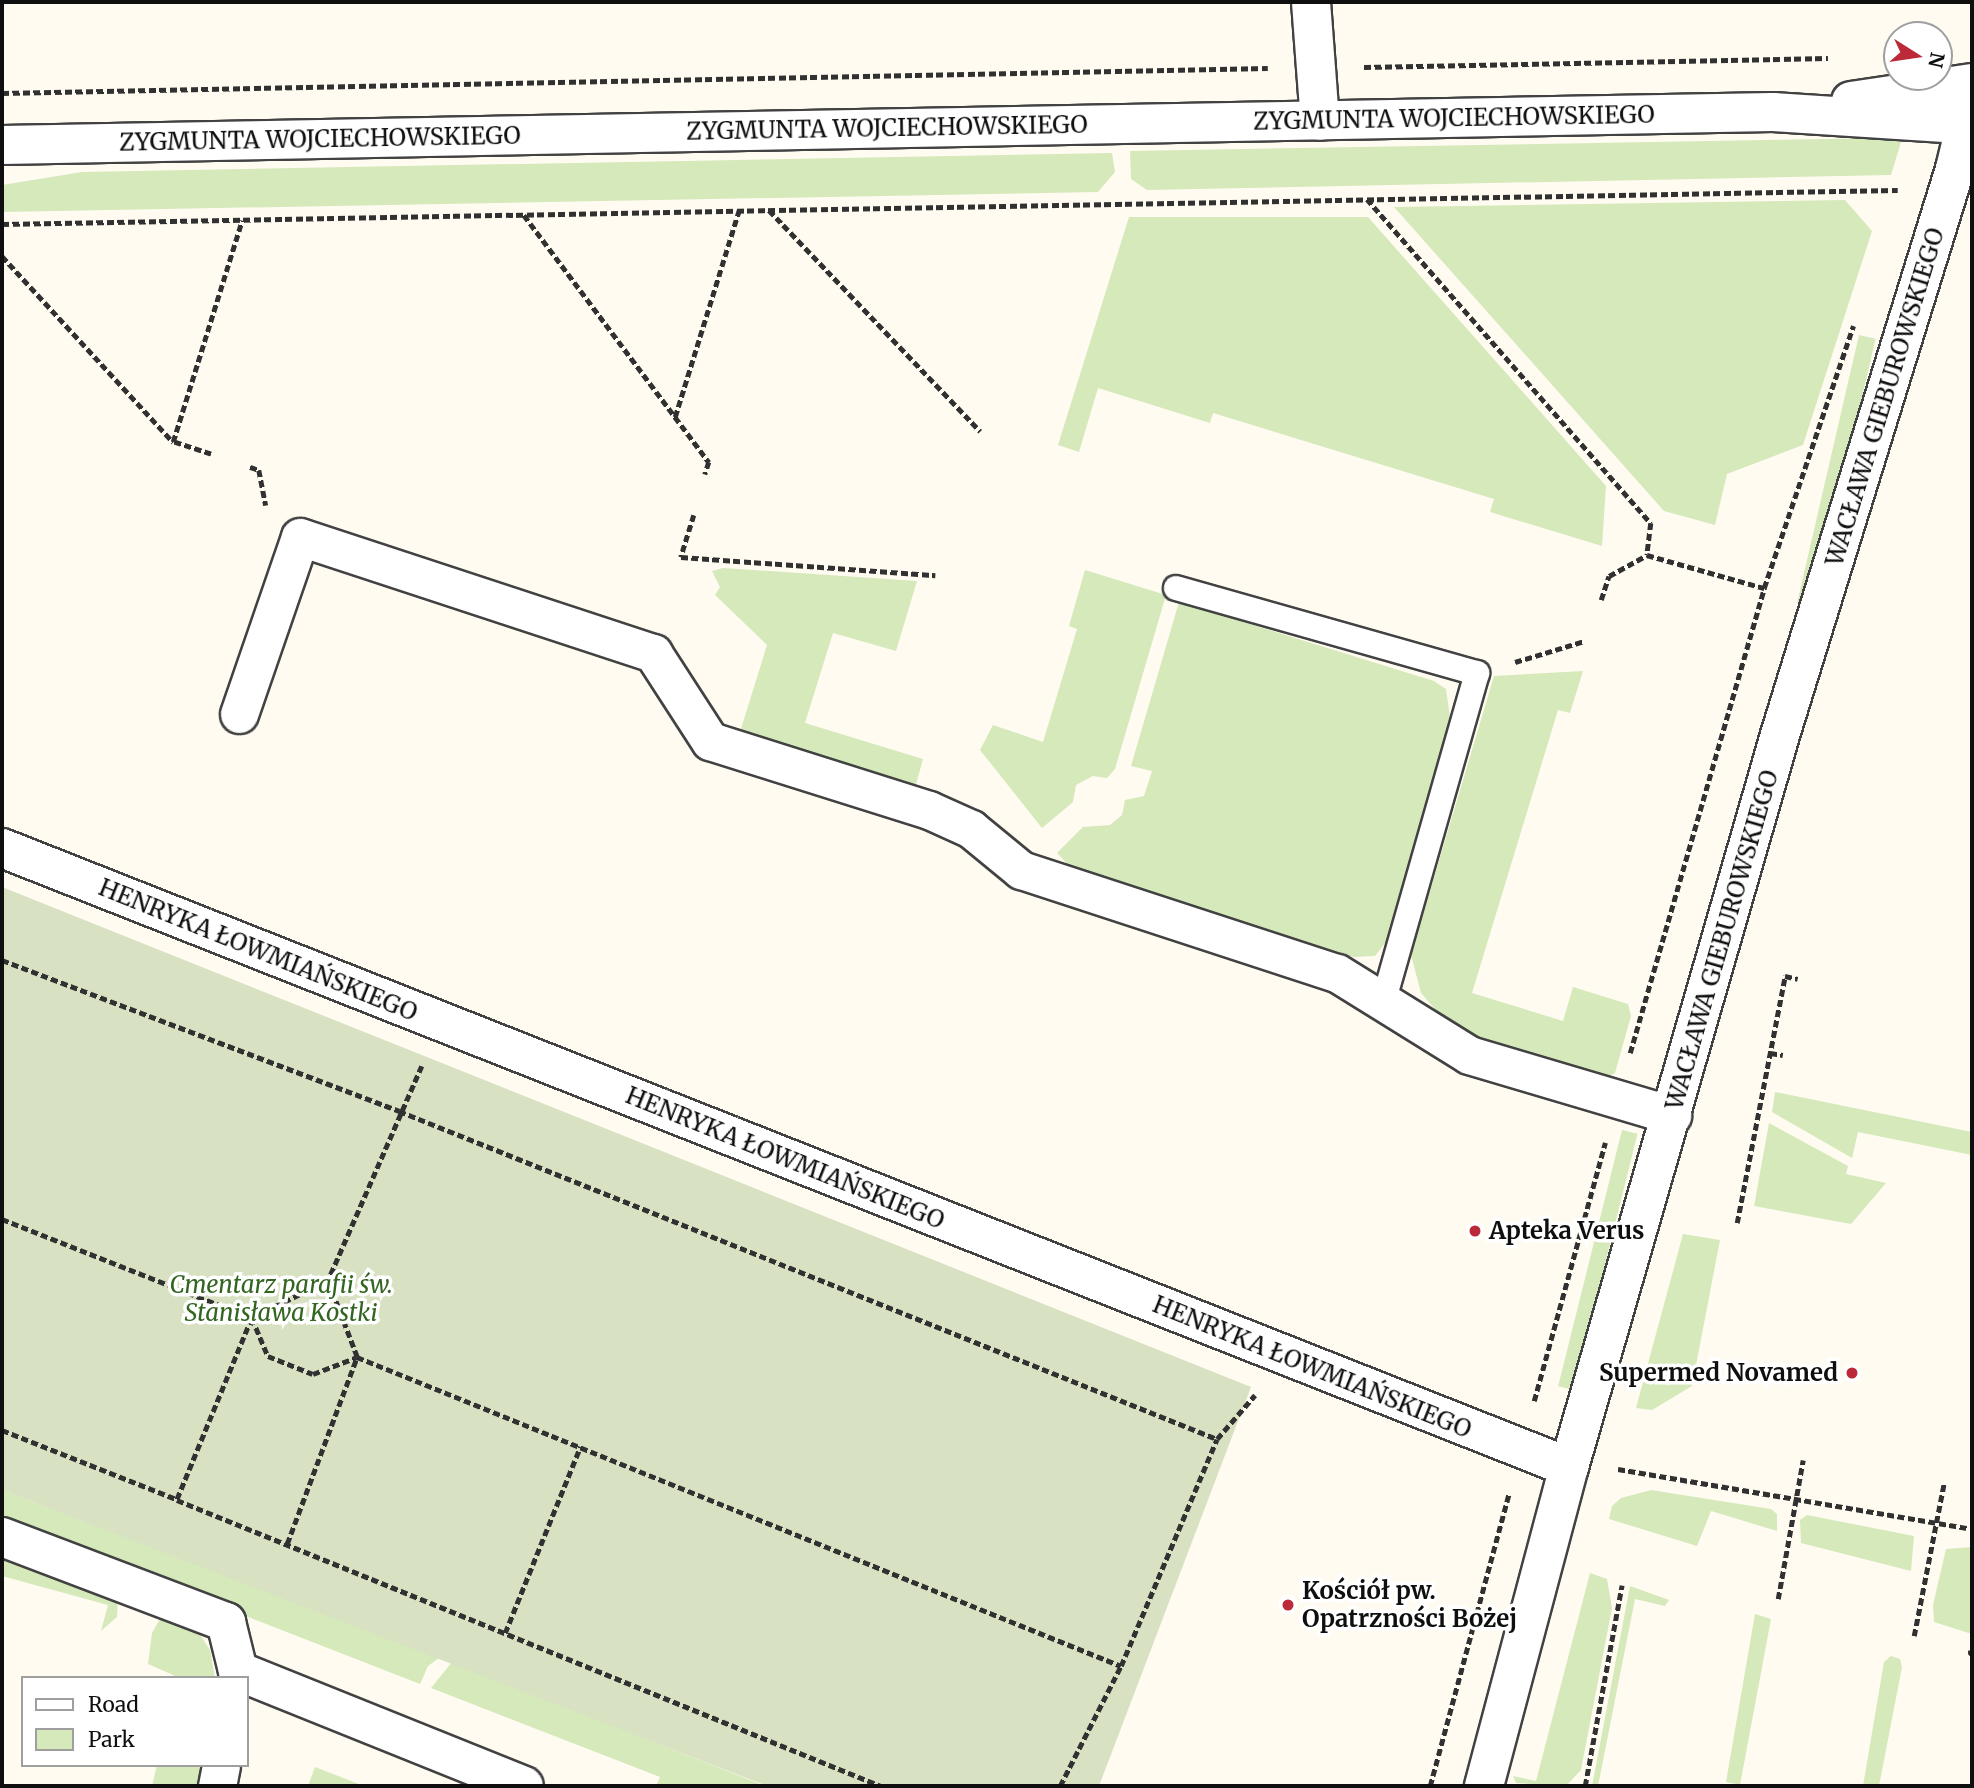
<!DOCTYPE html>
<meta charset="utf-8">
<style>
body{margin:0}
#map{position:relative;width:1974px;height:1788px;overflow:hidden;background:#fffbf1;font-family:Merriweather,serif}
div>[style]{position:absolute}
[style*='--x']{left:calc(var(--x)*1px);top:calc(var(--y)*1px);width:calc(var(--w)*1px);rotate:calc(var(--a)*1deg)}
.green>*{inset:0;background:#d5e9bb;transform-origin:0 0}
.cemetery>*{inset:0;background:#d8e1c2}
.path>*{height:4.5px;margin-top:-2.25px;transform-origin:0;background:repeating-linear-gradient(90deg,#313131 0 7px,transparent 0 10.5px)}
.roads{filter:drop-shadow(2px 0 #424242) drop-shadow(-2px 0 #424242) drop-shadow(0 2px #424242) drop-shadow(0 -2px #424242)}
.service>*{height:24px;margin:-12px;padding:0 12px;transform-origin:12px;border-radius:12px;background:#fff}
.pedestrian>*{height:37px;margin:-18.5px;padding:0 18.5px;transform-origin:18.5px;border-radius:18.5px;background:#fff}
.minor>*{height:38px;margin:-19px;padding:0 19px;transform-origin:19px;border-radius:19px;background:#fff}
.tertiary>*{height:38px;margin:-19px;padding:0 19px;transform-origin:19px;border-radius:19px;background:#fff}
.dots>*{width:19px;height:19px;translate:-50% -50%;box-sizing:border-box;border:4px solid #fff;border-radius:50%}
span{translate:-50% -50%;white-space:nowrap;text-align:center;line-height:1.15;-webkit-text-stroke:7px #fff;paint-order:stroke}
.street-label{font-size:24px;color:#0f0f0f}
.poi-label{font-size:24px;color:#0f0f0f;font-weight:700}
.left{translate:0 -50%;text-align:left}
.right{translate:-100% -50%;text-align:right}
.park-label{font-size:24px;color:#326520;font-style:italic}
.frame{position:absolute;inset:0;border:4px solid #0f0f0f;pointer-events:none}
.legend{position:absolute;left:21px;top:1676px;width:228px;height:91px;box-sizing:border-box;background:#fff;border:2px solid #9f9f9f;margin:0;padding:9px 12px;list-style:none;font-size:21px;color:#0f0f0f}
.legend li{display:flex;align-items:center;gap:14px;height:35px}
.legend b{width:35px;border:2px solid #9f9f9f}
.north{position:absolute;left:1883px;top:21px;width:70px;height:70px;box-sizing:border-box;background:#fff;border:2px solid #9f9f9f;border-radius:50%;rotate:102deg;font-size:19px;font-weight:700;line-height:28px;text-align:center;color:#0f0f0f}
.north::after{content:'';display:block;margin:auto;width:24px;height:32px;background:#bc2939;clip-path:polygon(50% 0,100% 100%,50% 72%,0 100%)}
</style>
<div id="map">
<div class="green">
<div style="clip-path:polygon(1887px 138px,1901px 142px,1891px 175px,1147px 190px,1131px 179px,1130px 151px)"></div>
<div style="clip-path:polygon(1112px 153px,1115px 172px,1098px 192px,2px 212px,2px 185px,82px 172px)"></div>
<div style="clip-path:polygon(1845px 200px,1872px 231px,1803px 445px,1727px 474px,1715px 525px,1664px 511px,1394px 207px)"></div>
<div style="clip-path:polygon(1129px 217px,1368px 217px,1606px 486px,1602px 546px,1490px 512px,1494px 499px,1213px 413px,1210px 423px,1098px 388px,1079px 452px,1058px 445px)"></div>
<div style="left:1859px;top:335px;width:17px;height:274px;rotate:13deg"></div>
<div style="clip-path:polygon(723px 568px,917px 581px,896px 651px,833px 633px,805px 723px,923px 759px,915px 788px,740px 732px,767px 645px,715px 595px,720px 587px,712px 571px)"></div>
<div style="clip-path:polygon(1085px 570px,1166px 595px,1115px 769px,1107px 778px,1093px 776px,1076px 785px,1073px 802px,1042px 828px,980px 750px,993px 725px,1043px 742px,1077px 629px,1069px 626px)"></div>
<div style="clip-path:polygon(1179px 602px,1434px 681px,1446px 689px,1451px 724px,1389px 938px,1375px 956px,1354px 957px,1076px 873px,1057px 853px,1083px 827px,1110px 825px,1122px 815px,1125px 800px,1144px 796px,1152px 771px,1131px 766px)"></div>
<div style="clip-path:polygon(1583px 671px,1570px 713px,1558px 710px,1472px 993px,1563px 1021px,1573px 987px,1628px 1004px,1631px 1016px,1615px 1073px,1604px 1079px,1481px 1042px,1441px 1016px,1421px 993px,1411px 955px,1494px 676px)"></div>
<div style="clip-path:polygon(1775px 1092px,1972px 1132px,1972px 1155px,1858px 1132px,1852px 1158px,1772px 1112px)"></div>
<div style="clip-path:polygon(1769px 1123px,1848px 1166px,1846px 1174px,1886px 1183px,1851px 1224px,1754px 1206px)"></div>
<div style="left:1622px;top:1130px;width:16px;height:264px;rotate:14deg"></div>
<div style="clip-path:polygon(1683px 1234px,1720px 1240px,1692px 1386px,1652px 1410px,1636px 1408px)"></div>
<div style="clip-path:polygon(2px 1490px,336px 1618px,439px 1658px,428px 1666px,420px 1684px,2px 1521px)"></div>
<div style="clip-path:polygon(1651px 1490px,1771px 1509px,1777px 1514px,1777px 1531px,1711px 1511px,1697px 1546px,1609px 1519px,1612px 1506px,1621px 1498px)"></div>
<div style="clip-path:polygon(1807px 1515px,1914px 1536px,1911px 1571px,1801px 1543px,1800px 1520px)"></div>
<div style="clip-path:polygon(1972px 1547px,1972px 1634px,1934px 1622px,1933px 1605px,1946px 1549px)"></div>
<div style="clip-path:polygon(2px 1555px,118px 1598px,117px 1617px,101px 1631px,108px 1605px,2px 1576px)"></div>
<div style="clip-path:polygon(1590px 1573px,1607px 1579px,1612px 1608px,1581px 1770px,1566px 1786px,1516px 1783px,1513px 1776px,1536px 1781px)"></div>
<div style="clip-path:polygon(1630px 1586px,1669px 1600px,1665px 1606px,1635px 1599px,1598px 1786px,1592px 1786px)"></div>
<div style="clip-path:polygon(1755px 1614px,1771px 1619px,1740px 1785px,1726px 1782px)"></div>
<div style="clip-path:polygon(160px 1619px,194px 1625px,210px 1650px,215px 1678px,180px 1678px,148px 1664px,152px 1633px)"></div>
<div style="clip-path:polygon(1891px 1656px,1900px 1659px,1902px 1667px,1879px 1786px,1863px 1786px,1884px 1662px)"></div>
<div style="clip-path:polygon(452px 1662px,765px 1786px,656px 1786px,660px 1777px,431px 1688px)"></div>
<div style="clip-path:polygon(157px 1765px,202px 1765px,198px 1786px,152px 1786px)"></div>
<div style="clip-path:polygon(315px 1767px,364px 1786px,308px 1786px)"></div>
</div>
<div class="cemetery">
<div style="clip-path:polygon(2px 887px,1251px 1387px,1099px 1786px,767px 1786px,2px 1490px)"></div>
</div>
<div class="path">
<div style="--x:1364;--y:67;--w:464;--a:-1.1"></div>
<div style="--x:2;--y:93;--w:1266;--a:-1.13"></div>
<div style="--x:1367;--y:199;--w:431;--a:48.8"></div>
<div style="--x:1651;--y:523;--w:32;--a:97"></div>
<div style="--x:769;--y:210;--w:306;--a:46.3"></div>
<div style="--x:524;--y:215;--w:309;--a:53.2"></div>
<div style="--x:709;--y:462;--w:13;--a:108"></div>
<div style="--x:2;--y:224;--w:1896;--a:-1.03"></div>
<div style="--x:2;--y:256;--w:253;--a:47.4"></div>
<div style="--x:675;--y:417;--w:217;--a:-72.8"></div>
<div style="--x:211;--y:454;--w:40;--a:-162"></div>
<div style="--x:173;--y:442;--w:232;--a:-72.7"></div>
<div style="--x:250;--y:467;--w:9;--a:18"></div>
<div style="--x:259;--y:470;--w:36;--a:79"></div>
<div style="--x:694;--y:515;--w:44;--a:107.2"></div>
<div style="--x:681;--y:557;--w:255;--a:4.1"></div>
<div style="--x:1601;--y:600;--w:25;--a:-72"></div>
<div style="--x:1609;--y:576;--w:43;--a:-28.9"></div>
<div style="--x:1647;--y:555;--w:122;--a:15.8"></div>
<div style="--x:1515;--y:662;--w:72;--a:-16.9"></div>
<div style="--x:2;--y:960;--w:425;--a:20.8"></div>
<div style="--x:399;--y:1111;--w:881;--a:21.85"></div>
<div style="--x:1630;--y:1053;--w:484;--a:-73.9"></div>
<div style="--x:1764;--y:588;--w:277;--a:-71.2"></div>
<div style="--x:1770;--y:1053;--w:13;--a:9"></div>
<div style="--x:422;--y:1066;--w:235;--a:113.6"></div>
<div style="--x:328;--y:1281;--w:85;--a:154"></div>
<div style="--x:252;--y:1318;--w:197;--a:112.4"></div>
<div style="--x:177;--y:1500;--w:760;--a:22.11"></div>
<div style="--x:2;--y:1219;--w:269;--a:21.6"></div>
<div style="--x:252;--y:1318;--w:41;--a:67.2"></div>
<div style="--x:268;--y:1356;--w:48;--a:21.8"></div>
<div style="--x:313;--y:1374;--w:47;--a:-21.1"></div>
<div style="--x:357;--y:1357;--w:824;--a:22.02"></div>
<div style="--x:1121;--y:1666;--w:246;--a:-67.1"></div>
<div style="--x:1217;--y:1439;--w:58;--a:-49.2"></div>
<div style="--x:1737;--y:1223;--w:252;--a:-79"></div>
<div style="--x:1785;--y:976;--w:13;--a:13"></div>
<div style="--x:1534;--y:1401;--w:268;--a:-74.6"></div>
<div style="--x:2;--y:1430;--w:187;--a:21.6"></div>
<div style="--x:1618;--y:1469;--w:359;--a:9.6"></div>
<div style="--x:287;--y:1544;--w:200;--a:-69.5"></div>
<div style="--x:357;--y:1357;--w:81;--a:-110.9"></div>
<div style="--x:1778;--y:1599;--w:141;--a:-79.8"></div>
<div style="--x:505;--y:1633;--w:201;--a:-68"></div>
<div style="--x:1914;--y:1636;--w:156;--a:-78.9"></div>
<div style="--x:1968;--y:1653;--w:4;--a:-14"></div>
<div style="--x:1060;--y:1786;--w:135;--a:-63.1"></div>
<div style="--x:1430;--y:1786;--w:302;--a:-74.9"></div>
<div style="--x:1585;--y:1786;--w:204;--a:-79.6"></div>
</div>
<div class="roads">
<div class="service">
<div style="--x:1176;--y:588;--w:313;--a:15.8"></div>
<div style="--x:1477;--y:673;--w:340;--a:105.9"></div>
</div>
<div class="pedestrian">
<div style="--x:239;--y:714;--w:187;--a:-71"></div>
<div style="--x:300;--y:537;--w:372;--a:18.2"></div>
<div style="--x:653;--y:653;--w:105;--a:57.1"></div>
<div style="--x:710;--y:741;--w:230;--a:17.5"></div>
<div style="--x:929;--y:810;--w:46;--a:24.3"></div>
<div style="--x:971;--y:829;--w:65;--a:39.4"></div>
<div style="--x:1021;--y:870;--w:332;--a:18.1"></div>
<div style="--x:1337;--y:973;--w:155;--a:31.8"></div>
<div style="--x:1469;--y:1055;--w:212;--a:16.5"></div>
<div style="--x:217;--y:1786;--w:21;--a:-79"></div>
</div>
<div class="minor">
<div style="--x:1311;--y:2;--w:119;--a:85.7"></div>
<div style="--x:2;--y:848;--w:1685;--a:21.56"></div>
<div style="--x:2;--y:1537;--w:240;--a:20.8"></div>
<div style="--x:226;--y:1622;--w:50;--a:76.2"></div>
<div style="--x:238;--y:1671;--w:308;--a:21.9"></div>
<div style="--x:1484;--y:1786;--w:330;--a:-75.1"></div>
<div style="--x:1569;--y:1467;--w:762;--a:-73.92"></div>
<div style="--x:1780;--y:735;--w:592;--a:-72.82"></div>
<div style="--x:1955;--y:169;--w:73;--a:-76.5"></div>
</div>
<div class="tertiary">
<div style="--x:1851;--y:101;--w:122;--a:-8.5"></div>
<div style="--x:2;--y:145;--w:1771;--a:-1.07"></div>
<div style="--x:1773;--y:112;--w:199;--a:3.7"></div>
</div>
</div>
<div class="dots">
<div style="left:1475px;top:1231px;background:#bc2939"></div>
<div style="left:1852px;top:1373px;background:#bc2939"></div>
<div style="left:1288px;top:1605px;background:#bc2939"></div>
</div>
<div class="street-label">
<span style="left:1454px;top:118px;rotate:-1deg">ZYGMUNTA WOJCIECHOWSKIEGO</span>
<span style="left:887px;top:128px;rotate:-1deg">ZYGMUNTA WOJCIECHOWSKIEGO</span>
<span style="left:320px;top:139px;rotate:-1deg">ZYGMUNTA WOJCIECHOWSKIEGO</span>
<span style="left:1885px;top:397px;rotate:-73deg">WACŁAWA GIEBUROWSKIEGO</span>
<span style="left:1722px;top:940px;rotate:-74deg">WACŁAWA GIEBUROWSKIEGO</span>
<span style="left:258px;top:950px;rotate:22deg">HENRYKA ŁOWMIAŃSKIEGO</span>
<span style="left:785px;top:1158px;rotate:22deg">HENRYKA ŁOWMIAŃSKIEGO</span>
<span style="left:1312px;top:1367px;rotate:22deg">HENRYKA ŁOWMIAŃSKIEGO</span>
</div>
<div class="poi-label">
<span class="left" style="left:1489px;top:1231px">Apteka Verus</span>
<span class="right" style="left:1838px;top:1373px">Supermed Novamed</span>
<span class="left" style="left:1302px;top:1605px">Kościół pw.<br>Opatrzności Bożej</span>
</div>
<div class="park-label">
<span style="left:281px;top:1299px">Cmentarz parafii św.<br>Stanisława Kostki</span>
</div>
<div class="frame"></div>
<ul class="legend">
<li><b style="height:9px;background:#fff"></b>Road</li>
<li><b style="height:19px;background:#d5e9bb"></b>Park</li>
</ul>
<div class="north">N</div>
</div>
